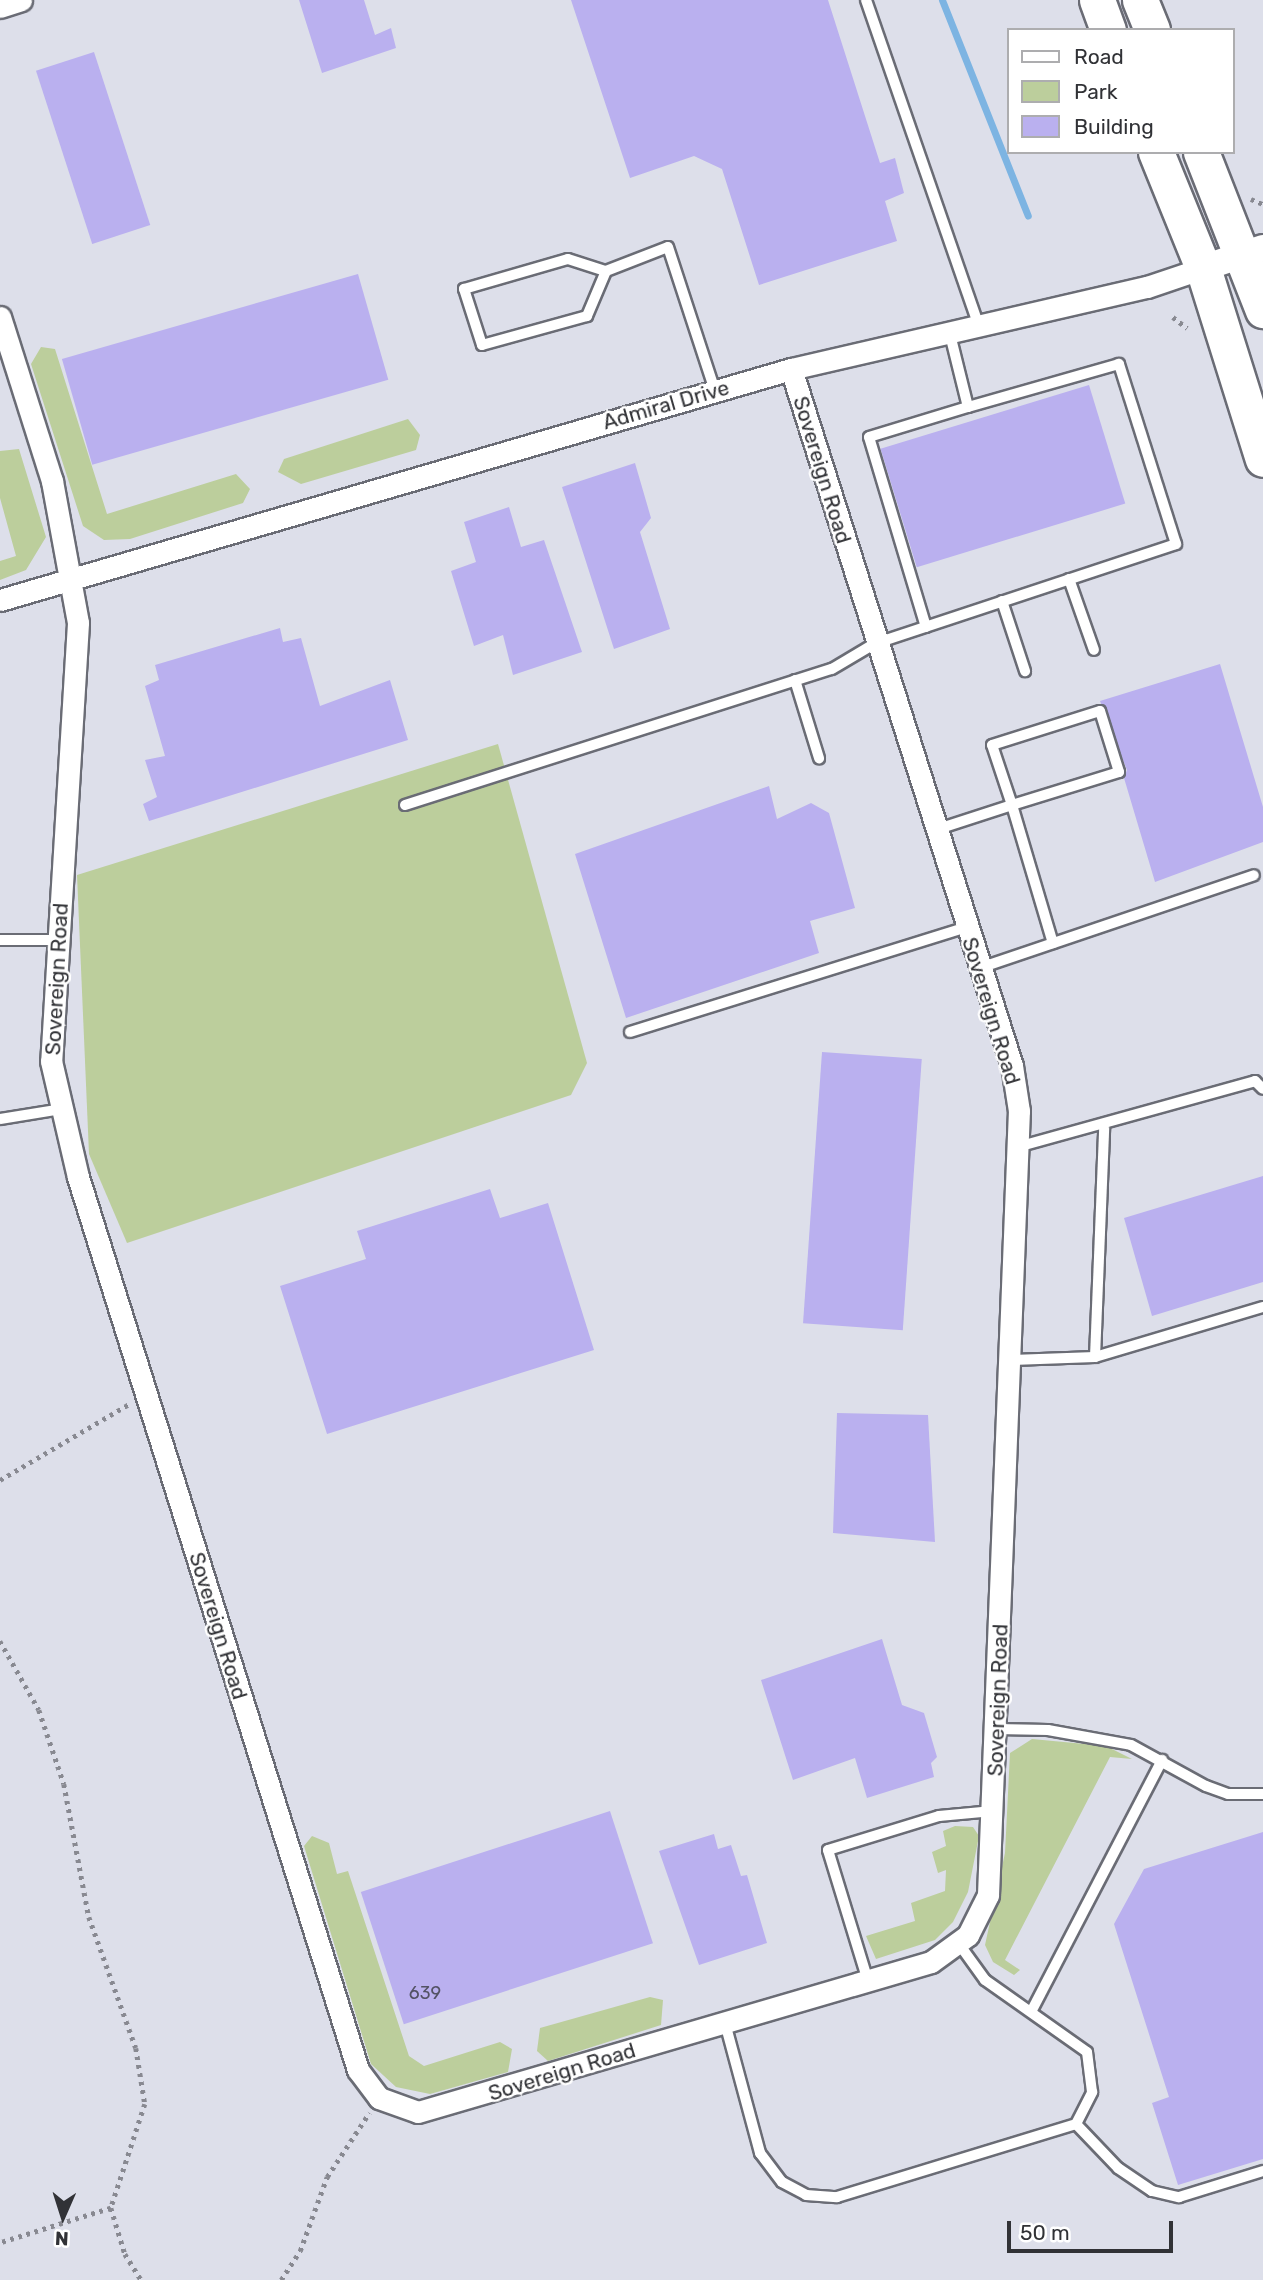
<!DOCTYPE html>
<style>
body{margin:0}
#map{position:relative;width:1263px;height:2280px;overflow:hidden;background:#dddfea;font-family:Rubik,sans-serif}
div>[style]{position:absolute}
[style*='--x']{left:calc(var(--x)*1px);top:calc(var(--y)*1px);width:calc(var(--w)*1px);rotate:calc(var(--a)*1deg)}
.green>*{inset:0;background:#bcce9c}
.stream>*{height:7px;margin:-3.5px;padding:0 3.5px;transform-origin:3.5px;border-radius:3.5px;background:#7db4e2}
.building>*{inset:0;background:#bab0ef;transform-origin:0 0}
.path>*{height:4.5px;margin-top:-2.25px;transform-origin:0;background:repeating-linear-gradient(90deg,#888991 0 3.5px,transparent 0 8.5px)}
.roads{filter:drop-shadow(2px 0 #6a6c75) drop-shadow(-2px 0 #6a6c75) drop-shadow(0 2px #6a6c75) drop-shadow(0 -2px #6a6c75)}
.service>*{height:10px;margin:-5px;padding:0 5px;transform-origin:5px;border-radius:5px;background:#fff}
.minor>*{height:21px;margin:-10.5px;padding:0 10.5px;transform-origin:10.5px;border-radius:10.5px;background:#fff}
.tertiary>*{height:26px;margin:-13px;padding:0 13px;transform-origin:13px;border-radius:13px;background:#fff}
.trunk>*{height:35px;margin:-17.5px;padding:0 17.5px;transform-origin:17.5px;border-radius:17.5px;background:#fff}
span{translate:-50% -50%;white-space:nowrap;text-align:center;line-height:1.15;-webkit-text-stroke:5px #fff;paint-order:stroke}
.number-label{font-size:18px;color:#535264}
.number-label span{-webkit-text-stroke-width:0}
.street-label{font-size:21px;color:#313236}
.legend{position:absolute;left:1007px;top:28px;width:228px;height:126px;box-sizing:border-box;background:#fff;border:2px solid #adadaf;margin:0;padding:9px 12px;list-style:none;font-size:21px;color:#313236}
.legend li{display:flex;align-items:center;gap:14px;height:35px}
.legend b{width:35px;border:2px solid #adadaf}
.north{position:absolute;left:28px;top:2182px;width:70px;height:70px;-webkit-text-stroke:5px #fff;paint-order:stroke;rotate:183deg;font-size:19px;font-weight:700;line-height:28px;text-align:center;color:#313236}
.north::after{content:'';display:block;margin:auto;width:24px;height:32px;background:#313236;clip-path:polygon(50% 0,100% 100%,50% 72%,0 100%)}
.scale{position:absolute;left:1007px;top:2221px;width:166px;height:32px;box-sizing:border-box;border:4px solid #313236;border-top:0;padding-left:9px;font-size:21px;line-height:24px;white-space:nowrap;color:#313236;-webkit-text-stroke:5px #fff;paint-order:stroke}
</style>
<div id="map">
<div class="green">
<div style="clip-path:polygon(41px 347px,55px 349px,107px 514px,236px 474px,250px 489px,243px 503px,130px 539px,104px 540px,83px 526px,31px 364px)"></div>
<div style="clip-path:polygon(408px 419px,420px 435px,416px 450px,301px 484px,278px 472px,284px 459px)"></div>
<div style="clip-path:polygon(19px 449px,46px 537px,26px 570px,0 580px,0 561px,16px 556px,0 498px,0 451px)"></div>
<div style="clip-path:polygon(498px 744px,587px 1063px,571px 1095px,127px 1243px,89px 1154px,77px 875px)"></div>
<div style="clip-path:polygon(1032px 1739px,1106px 1746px,1132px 1759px,1110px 1757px,1005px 1960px,1020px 1970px,1014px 1975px,993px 1962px,985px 1945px,1005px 1853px,1010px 1753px)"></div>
<div style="clip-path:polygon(955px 1826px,973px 1827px,979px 1836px,968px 1892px,953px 1922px,935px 1940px,876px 1959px,866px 1936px,915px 1921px,911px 1903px,945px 1891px,946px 1870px,938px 1873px,932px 1852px,946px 1846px,943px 1831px)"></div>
<div style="clip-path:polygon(312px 1836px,329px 1843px,337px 1874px,348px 1871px,409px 2056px,424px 2066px,500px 2042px,512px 2049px,508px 2072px,430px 2094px,396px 2087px,371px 2064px,304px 1846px)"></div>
<div style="clip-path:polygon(650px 1997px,663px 2000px,661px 2025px,548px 2061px,537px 2051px,540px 2028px)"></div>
</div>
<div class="stream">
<div style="--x:942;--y:0;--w:232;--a:68.3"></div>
</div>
<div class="building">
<div style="clip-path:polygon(299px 0,364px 0,375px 35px,391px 28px,396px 48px,322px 73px)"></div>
<div style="clip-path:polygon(571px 0,828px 0,880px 163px,895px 158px,904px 193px,885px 201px,897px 241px,759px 285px,722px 169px,694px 156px,630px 178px)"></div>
<div style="left:94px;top:52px;width:182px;height:61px;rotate:72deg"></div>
<div style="left:358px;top:274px;width:110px;height:308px;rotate:74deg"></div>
<div style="left:1089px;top:385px;width:124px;height:218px;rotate:73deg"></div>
<div style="clip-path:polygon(635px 463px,651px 518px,640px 532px,670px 629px,614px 649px,562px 487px)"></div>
<div style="clip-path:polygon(509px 507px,521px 547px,544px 540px,582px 652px,513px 675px,503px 635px,474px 646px,451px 571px,476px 562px,464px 522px)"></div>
<div style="clip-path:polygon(280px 628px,283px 642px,301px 638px,320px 706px,390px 680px,408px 740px,149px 821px,143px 804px,157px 797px,145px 760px,165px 756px,145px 686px,159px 680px,155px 665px)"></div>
<div style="clip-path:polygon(1220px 664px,1263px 807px,1263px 842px,1155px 882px,1124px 778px,1127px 770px,1100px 701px)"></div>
<div style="clip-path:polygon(769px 786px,777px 819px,811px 803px,829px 813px,855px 908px,810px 921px,819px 953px,626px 1018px,575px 854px)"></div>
<div style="left:822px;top:1052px;width:100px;height:272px;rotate:4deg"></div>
<div style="clip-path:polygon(1263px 1176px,1263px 1282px,1152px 1316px,1124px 1218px)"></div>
<div style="clip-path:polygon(490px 1189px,500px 1218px,548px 1203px,594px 1350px,327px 1434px,280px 1286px,366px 1259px,357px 1231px)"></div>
<div style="clip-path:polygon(837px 1413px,928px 1415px,935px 1542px,833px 1533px)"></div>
<div style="clip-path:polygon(882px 1639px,902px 1705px,924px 1713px,937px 1757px,931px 1763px,934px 1777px,867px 1798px,855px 1758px,793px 1780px,761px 1680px)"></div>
<div style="left:610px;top:1811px;width:139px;height:262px;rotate:72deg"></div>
<div style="clip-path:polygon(1263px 1832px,1263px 2159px,1178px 2185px,1152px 2103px,1169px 2097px,1114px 1924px,1144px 1869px)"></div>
<div style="clip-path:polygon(714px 1834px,718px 1849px,731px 1845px,741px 1876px,747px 1875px,767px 1943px,699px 1965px,659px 1851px)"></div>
</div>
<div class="path">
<div style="--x:1251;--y:199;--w:13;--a:23"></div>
<div style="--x:1173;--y:317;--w:18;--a:38"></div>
<div style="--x:0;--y:1480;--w:150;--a:-30.5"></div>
<div style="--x:0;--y:1641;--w:79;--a:60.5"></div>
<div style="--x:39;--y:1710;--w:78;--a:71.3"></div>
<div style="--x:64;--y:1784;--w:135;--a:79.4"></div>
<div style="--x:89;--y:1917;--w:139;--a:70.3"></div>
<div style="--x:136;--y:2048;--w:57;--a:80.9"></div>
<div style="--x:145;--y:2104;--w:109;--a:108.1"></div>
<div style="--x:111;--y:2208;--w:116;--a:162.5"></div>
<div style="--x:111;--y:2208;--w:48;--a:73.1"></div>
<div style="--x:125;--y:2254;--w:31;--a:58"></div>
<div style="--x:281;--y:2280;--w:35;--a:-57"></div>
<div style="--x:300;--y:2251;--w:79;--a:-70"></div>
<div style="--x:327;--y:2177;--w:77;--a:-56.7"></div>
</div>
<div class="roads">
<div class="service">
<div style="--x:866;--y:0;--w:346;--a:70.9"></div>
<div style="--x:606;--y:271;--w:49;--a:112.9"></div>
<div style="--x:587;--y:316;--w:109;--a:164.6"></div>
<div style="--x:482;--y:345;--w:59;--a:-107.8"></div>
<div style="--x:464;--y:289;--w:108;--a:-16.1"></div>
<div style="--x:568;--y:259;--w:40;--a:18"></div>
<div style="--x:606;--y:271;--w:66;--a:-21.2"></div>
<div style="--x:668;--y:247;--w:151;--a:71.9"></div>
<div style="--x:1069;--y:579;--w:75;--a:70.6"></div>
<div style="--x:1002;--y:601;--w:74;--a:71.8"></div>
<div style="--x:926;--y:627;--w:198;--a:-106.7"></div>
<div style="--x:869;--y:437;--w:103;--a:-16.9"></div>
<div style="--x:795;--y:680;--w:82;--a:72.9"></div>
<div style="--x:1100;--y:711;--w:64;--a:72.7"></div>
<div style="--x:1119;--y:772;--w:112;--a:162.9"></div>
<div style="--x:1012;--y:805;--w:63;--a:-108.4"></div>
<div style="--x:992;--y:745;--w:113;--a:-17.5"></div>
<div style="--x:405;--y:805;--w:448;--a:-17.7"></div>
<div style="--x:832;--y:669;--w:49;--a:-30.8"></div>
<div style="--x:874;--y:644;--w:318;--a:-18.3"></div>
<div style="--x:1176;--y:544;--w:189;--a:-107.6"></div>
<div style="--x:1119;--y:364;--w:157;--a:164.1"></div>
<div style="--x:968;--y:407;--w:75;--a:-103.9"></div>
<div style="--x:935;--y:830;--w:81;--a:-18"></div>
<div style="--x:1012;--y:805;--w:144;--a:73.5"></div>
<div style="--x:0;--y:940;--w:59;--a:0"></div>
<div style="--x:980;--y:968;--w:289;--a:-18.7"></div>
<div style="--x:630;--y:1032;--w:353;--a:-17.3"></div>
<div style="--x:0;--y:1119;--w:63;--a:-9.2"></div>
<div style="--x:1021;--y:1146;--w:243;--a:-15.5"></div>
<div style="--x:1255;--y:1081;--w:11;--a:45"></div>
<div style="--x:1095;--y:1357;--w:229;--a:-87.7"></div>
<div style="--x:1012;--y:1360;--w:83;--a:-2.1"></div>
<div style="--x:1095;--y:1357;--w:175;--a:-16.6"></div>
<div style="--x:997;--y:1729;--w:51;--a:1.1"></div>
<div style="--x:1048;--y:1730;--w:84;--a:10.2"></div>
<div style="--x:1131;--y:1745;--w:85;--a:28.7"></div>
<div style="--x:1206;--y:1786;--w:23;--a:20"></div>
<div style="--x:1228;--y:1794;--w:35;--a:0"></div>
<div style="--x:868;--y:1981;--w:137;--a:-107"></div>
<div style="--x:828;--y:1850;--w:116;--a:-17"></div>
<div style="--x:939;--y:1816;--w:54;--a:-5.3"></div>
<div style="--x:1032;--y:2010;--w:282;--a:-62.5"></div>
<div style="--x:725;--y:2023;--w:135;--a:74.9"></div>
<div style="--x:760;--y:2153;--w:36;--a:53"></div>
<div style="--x:782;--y:2182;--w:27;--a:28"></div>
<div style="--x:806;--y:2195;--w:31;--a:4"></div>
<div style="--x:837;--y:2197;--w:250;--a:-17"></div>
<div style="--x:1076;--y:2124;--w:36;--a:-63"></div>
<div style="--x:1092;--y:2092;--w:40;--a:-97.1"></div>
<div style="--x:1087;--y:2052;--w:125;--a:-144.8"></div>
<div style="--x:985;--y:1980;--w:44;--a:-125.8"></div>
<div style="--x:1076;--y:2124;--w:61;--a:46.3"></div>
<div style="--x:1118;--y:2168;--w:41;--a:34.1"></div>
<div style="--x:1152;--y:2191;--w:28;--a:13"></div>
<div style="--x:1179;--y:2197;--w:88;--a:-17.2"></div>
</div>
<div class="minor">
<div style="--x:0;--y:7;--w:22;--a:-18"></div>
<div style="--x:0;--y:317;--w:172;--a:72.4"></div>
<div style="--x:52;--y:481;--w:144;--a:79.6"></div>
<div style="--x:78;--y:623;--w:439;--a:93.5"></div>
<div style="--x:51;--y:1061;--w:119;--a:76.9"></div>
<div style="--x:78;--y:1177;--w:936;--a:72.59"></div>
<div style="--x:358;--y:2070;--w:35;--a:53"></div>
<div style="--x:379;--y:2098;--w:41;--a:19.7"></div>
<div style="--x:418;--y:2112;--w:534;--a:-16.3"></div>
<div style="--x:931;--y:1962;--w:46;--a:-36.1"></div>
<div style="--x:968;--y:1935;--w:45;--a:-63.4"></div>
<div style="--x:988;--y:1895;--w:785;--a:-87.74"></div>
<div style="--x:1019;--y:1111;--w:46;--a:-98.8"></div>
<div style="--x:1012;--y:1066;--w:731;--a:-107.59"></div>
<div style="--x:0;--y:600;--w:824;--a:-16.28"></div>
<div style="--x:791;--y:369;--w:365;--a:-13"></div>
<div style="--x:1147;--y:287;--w:59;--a:-18.7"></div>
</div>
<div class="tertiary">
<div style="--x:1203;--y:268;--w:63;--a:-18.4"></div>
</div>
<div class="trunk">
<div style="--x:1097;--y:0;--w:32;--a:70"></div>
<div style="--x:1140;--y:0;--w:32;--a:68"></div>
<div style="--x:1156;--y:152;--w:125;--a:67.9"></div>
<div style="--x:1203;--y:268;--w:200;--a:72.6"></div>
<div style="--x:1201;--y:152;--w:170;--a:68.6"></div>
</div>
</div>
<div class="number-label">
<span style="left:425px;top:1993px">639</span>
</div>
<div class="street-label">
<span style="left:666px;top:405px;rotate:-16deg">Admiral Drive</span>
<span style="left:822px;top:470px;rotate:73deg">Sovereign Road</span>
<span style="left:57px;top:979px;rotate:-87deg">Sovereign Road</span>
<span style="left:991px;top:1011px;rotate:73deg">Sovereign Road</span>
<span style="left:218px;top:1626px;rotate:73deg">Sovereign Road</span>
<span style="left:998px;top:1700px;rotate:-88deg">Sovereign Road</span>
<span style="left:562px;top:2072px;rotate:-17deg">Sovereign Road</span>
</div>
<ul class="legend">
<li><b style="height:9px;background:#fff"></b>Road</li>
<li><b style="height:19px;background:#bcce9c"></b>Park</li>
<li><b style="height:19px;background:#bab0ef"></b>Building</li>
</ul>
<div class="north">N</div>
<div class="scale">50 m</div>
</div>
